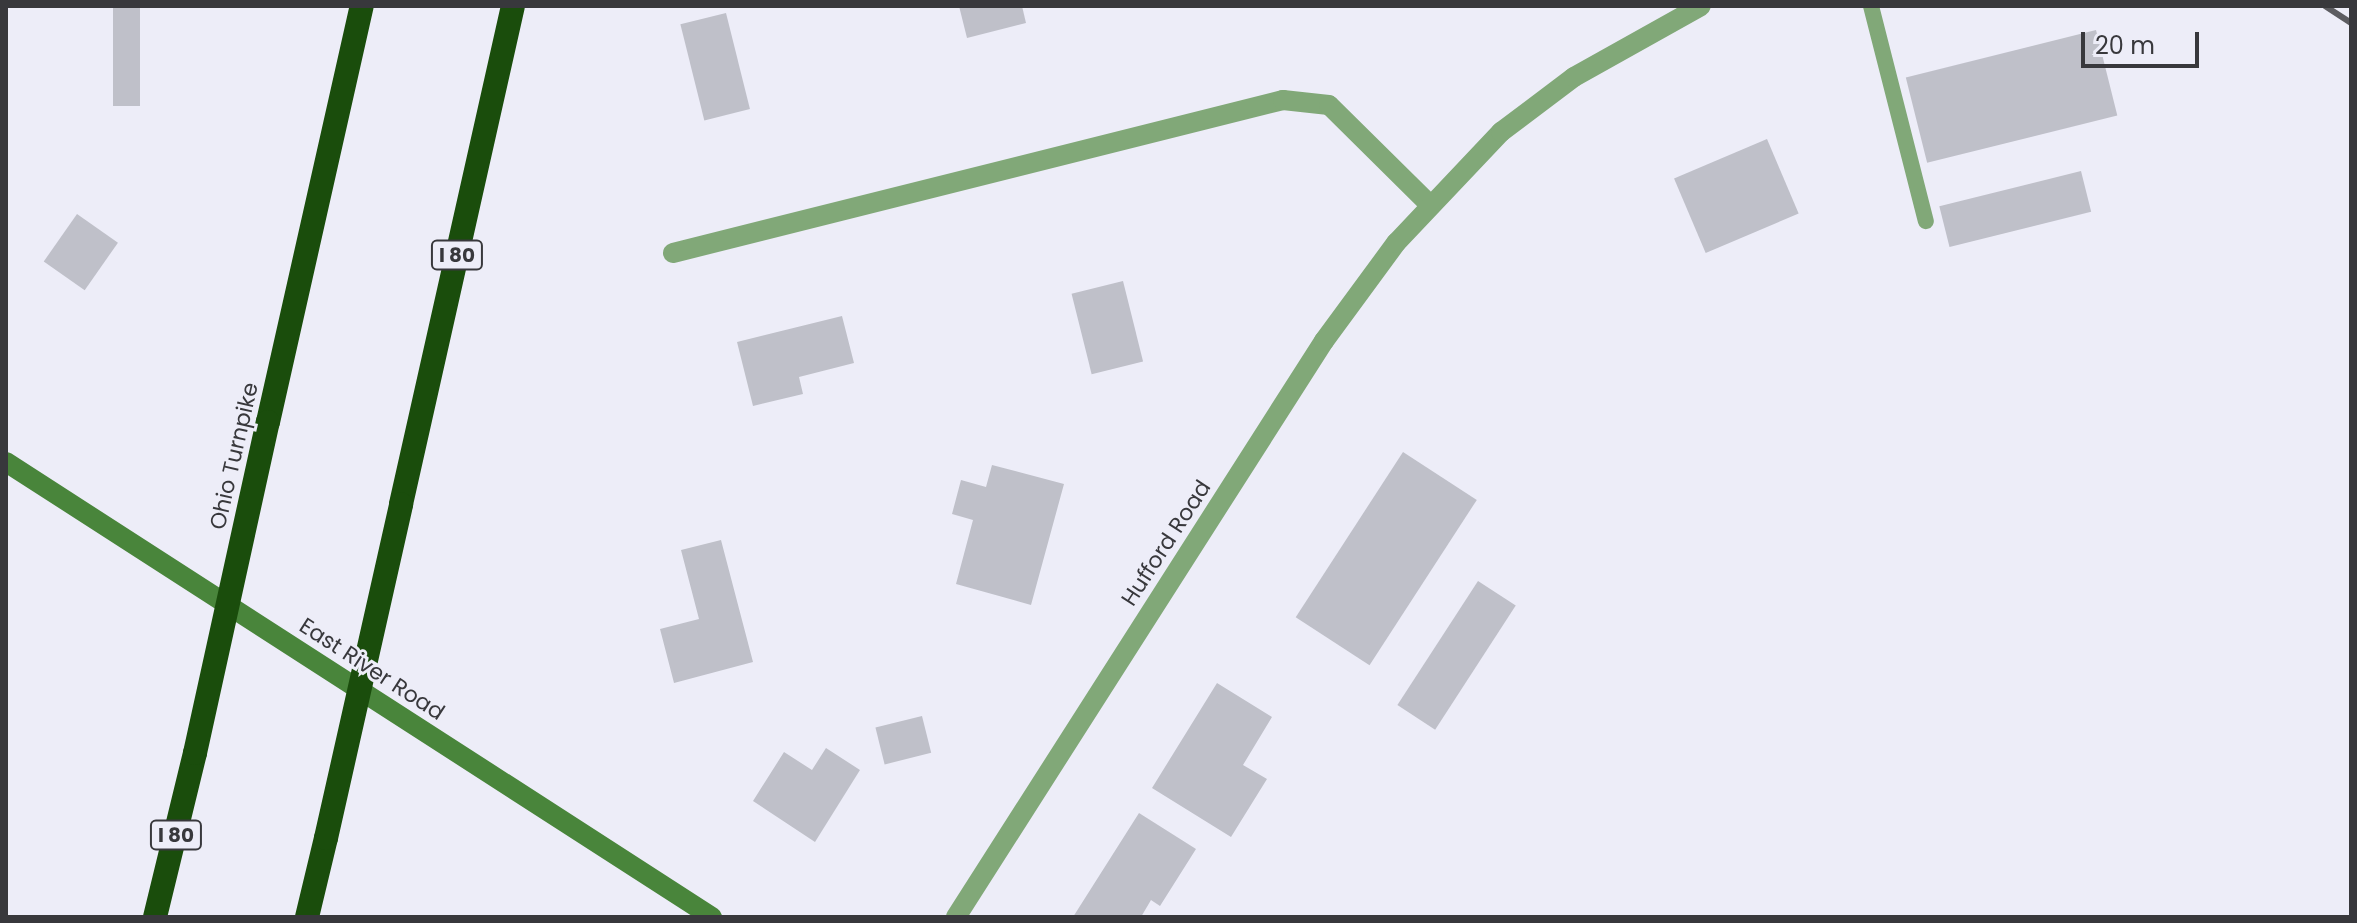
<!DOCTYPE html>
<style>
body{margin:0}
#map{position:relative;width:2357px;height:923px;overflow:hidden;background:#ededf8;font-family:Poppins,sans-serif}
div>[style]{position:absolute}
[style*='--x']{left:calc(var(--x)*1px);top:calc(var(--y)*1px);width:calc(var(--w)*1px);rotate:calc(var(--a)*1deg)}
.building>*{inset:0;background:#bfc0c9;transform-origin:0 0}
.service>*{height:16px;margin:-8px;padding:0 8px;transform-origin:8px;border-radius:8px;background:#81a878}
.minor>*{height:20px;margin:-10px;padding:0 10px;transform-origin:10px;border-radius:10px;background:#81a878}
.secondary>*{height:20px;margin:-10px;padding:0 10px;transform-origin:10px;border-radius:10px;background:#49853b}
.motorway>*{height:24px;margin:-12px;padding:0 12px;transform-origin:12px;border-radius:12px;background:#1a4d0c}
.rail>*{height:6px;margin:-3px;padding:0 3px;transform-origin:3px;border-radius:3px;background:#5c5c61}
.motorway-bridge>*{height:24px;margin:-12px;padding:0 12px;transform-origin:12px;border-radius:12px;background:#1a4d0c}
span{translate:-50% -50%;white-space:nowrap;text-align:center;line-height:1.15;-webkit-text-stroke:6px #ededf8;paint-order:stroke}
.shield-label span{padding:2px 6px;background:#ededf8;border:2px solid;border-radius:6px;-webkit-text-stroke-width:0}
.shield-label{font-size:20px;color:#38383c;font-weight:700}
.street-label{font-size:22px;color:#38383c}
.frame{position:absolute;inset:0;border:8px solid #38383c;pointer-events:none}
.scale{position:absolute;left:2081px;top:32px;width:118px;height:36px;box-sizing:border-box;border:4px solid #38383c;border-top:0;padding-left:10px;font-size:24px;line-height:28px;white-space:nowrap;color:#38383c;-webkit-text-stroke:6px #ededf8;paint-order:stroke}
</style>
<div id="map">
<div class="building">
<div style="left:113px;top:6px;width:27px;height:100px"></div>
<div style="clip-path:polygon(959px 6px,1022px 6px,1026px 23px,967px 38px)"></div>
<div style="left:726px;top:13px;width:99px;height:47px;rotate:76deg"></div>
<div style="left:2096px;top:30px;width:88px;height:196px;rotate:76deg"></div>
<div style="left:1767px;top:139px;width:81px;height:101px;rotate:67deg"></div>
<div style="left:2081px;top:171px;width:42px;height:146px;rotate:76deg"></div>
<div style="left:77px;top:214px;width:50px;height:58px;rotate:35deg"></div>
<div style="left:1123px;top:281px;width:83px;height:53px;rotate:76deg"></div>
<div style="clip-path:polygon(842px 316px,854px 363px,799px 377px,803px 394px,753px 406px,737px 342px)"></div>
<div style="left:1403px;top:452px;width:88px;height:197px;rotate:33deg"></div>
<div style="clip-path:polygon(992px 465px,1064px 484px,1031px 605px,956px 584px,973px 520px,952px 514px,961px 480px,986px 487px)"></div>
<div style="clip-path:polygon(721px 540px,753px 662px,674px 683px,660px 629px,699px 619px,681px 550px)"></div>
<div style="left:1478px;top:581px;width:45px;height:148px;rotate:33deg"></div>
<div style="clip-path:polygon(1217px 683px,1272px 717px,1243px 765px,1267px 779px,1231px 837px,1152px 788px)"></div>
<div style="left:922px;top:716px;width:38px;height:48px;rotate:76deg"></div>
<div style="clip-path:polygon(826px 748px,860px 770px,815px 842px,753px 801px,784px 752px,812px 770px)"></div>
<div style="clip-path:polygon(1139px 813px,1196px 849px,1160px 906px,1151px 900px,1141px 917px,1073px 917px)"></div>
</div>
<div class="service">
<div style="--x:1871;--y:6;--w:222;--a:75.7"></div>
</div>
<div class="minor">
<div style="--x:673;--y:253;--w:629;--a:-14.08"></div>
<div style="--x:1283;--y:100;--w:46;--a:6.2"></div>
<div style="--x:1329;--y:105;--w:141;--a:44.7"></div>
<div style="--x:956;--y:917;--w:684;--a:-57.43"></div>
<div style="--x:1324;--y:341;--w:122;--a:-53.7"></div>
<div style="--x:1396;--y:243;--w:153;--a:-46.6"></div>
<div style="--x:1501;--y:132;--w:91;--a:-37"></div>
<div style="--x:1574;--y:77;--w:145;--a:-29.2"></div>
</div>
<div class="secondary">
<div style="--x:6;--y:462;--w:840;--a:32.8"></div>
</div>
<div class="motorway">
<div style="--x:268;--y:422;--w:426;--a:-77.3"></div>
<div style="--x:401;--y:504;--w:510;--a:-77.33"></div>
<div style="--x:155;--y:917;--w:169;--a:-76.3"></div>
<div style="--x:307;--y:917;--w:81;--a:-76.5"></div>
</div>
<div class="rail">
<div style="--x:2325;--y:6;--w:31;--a:33"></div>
</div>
<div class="motorway-bridge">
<div style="--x:195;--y:753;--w:339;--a:-77.6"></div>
<div style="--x:326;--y:838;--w:342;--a:-77.3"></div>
</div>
<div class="shield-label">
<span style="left:457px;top:255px">I 80</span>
<span style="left:176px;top:835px">I 80</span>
</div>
<div class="street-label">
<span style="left:234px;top:456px;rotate:-77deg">Ohio Turnpike</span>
<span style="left:1166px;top:543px;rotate:-57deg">Hufford Road</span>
<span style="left:372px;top:669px;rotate:33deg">East River Road</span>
</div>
<div class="frame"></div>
<div class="scale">20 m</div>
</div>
